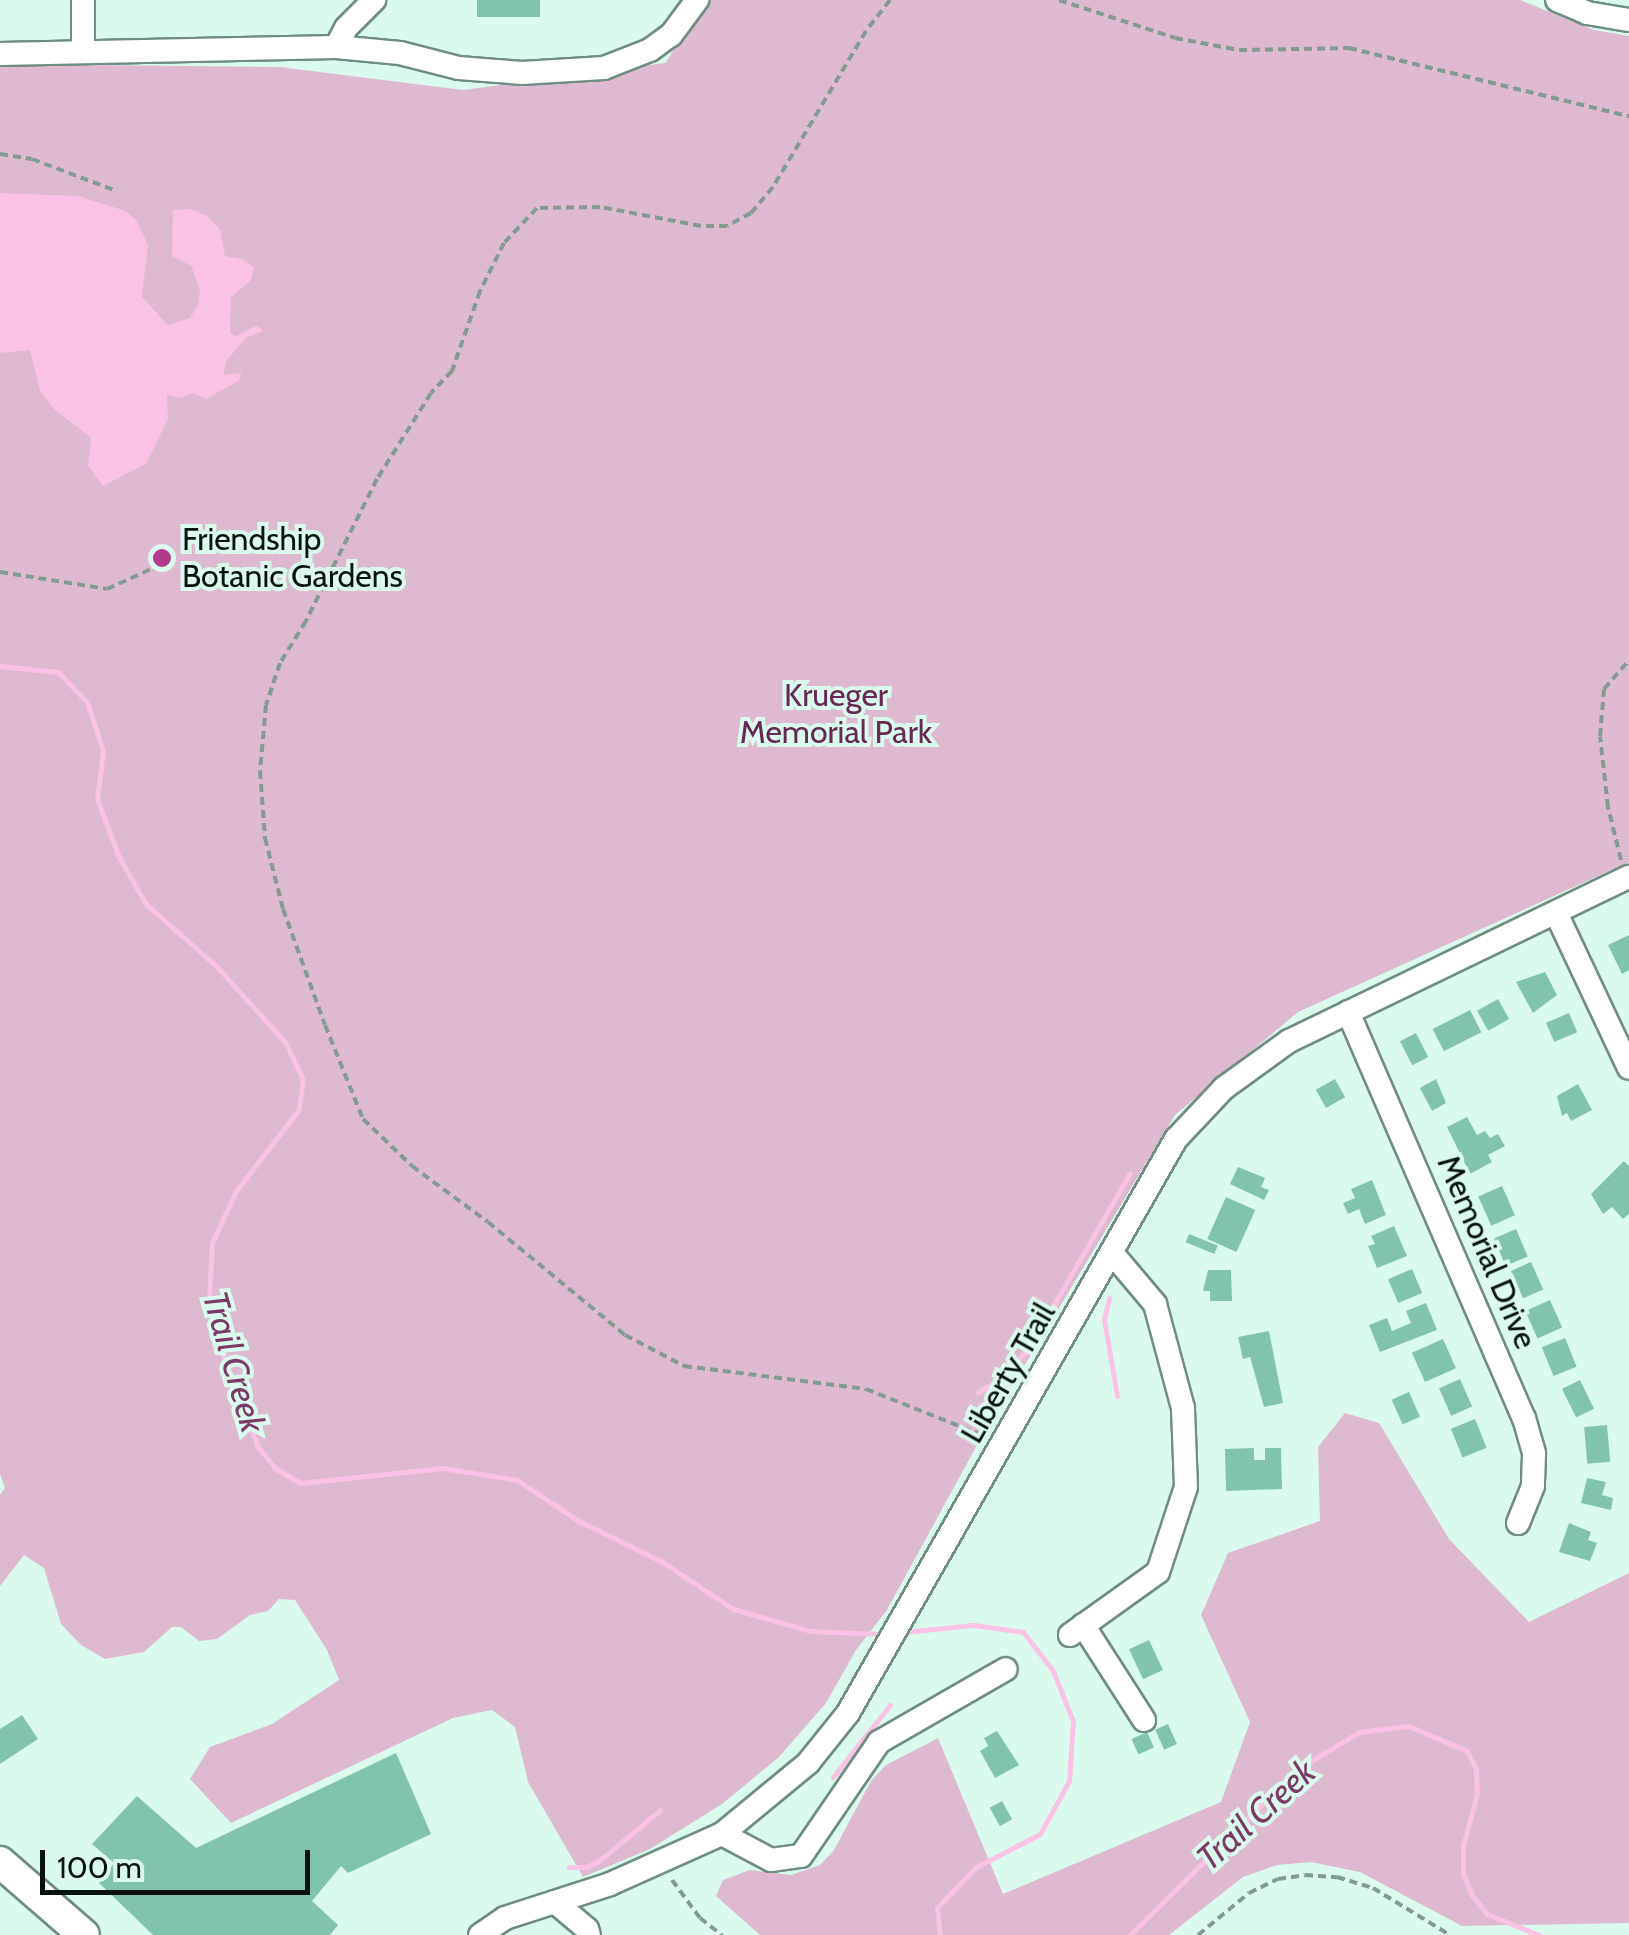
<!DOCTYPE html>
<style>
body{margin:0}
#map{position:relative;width:1629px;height:1935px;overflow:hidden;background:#dbfaee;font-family:Cabin,sans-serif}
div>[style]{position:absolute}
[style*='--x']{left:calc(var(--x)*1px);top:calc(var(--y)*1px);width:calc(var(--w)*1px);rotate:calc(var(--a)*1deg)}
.green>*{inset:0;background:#ddbacf}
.water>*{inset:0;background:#fac2e4}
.stream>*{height:5px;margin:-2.5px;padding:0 2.5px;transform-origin:2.5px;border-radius:2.5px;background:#fac2e4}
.building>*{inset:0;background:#81c4ad;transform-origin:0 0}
.path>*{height:4px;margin-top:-2px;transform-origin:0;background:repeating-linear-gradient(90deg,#839a91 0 8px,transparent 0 13px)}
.roads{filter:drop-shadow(2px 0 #708d82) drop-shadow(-2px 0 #708d82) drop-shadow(0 2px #708d82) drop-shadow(0 -2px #708d82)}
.minor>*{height:22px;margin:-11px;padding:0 11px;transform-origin:11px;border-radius:11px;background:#fff}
.major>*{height:30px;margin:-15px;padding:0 15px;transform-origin:15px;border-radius:15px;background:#fff}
.dots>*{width:28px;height:28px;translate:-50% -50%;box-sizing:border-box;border:5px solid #dbfaee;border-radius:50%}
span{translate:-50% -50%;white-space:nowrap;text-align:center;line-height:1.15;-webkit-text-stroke:8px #dbfaee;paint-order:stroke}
.poi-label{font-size:32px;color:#08120f}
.left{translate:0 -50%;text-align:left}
.park-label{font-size:32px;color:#672853}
.street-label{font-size:32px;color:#08120f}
.water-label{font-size:35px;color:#7c3b67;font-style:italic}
.scale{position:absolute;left:40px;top:1850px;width:270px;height:45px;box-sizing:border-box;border:5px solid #08120f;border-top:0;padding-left:12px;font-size:30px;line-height:35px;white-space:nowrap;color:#08120f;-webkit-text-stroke:8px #dbfaee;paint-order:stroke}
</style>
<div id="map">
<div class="green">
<div style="clip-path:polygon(708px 0,1520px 0,1594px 30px,1629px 36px,1629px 862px,1298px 1012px,1175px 1115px,982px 1436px,887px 1610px,856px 1650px,826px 1703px,779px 1757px,722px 1804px,650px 1849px,583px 1877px,528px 1782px,515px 1727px,492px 1710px,453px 1718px,231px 1823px,190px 1779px,210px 1747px,272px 1724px,339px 1680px,327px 1650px,295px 1600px,279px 1599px,268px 1611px,250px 1615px,217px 1639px,199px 1641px,181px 1627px,172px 1627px,144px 1652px,105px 1659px,81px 1645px,61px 1624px,44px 1568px,24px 1555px,0 1586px,0 1495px,5px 1488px,0 1474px,0 64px,280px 67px,463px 90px,665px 63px)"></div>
<div style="clip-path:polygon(1345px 1413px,1379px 1423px,1449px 1539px,1529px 1622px,1629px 1573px,1629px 1923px,1462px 1926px,1360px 1872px,1311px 1862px,1277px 1865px,1243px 1877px,1169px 1935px,760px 1935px,716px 1896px,723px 1880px,750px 1870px,791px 1875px,820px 1865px,834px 1850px,871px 1781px,886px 1765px,938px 1738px,1003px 1894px,1221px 1802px,1250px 1722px,1201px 1615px,1228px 1553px,1320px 1521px,1318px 1447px)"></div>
</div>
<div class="water">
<div style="clip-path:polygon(0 193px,78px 196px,126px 211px,137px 221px,148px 245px,142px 297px,168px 325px,190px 318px,198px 305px,200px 290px,191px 266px,172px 256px,173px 210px,190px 209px,205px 215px,220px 229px,225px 256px,242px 259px,254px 268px,251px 280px,231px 297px,230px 333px,237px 336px,257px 325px,263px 331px,247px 337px,227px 360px,223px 375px,241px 373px,240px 380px,206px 399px,193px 393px,181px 398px,167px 395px,168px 418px,147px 463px,103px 486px,88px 466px,91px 438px,54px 409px,40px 391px,30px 350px,0 353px)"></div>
</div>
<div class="stream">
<div style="--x:0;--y:666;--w:58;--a:5.9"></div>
<div style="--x:58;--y:672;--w:42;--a:46"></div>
<div style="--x:87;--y:702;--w:52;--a:71.9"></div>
<div style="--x:103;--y:751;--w:48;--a:97.1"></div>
<div style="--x:97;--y:799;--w:60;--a:69.4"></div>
<div style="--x:118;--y:855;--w:56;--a:60.3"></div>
<div style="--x:146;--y:904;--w:96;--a:41.6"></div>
<div style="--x:218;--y:968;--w:100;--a:47.8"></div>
<div style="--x:285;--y:1042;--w:41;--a:64.1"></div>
<div style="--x:303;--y:1079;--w:30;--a:98"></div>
<div style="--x:299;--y:1109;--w:103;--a:127.5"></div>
<div style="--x:236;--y:1191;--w:57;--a:114.8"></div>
<div style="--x:212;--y:1243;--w:53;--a:93.2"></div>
<div style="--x:209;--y:1296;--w:61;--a:76.7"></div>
<div style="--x:223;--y:1355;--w:98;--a:69.2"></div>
<div style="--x:258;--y:1447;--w:27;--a:51"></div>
<div style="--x:275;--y:1468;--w:29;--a:31"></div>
<div style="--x:300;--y:1483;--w:144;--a:-6"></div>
<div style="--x:443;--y:1468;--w:75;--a:9.2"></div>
<div style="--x:517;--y:1480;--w:74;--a:33.5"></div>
<div style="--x:579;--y:1521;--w:91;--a:26"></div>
<div style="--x:661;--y:1561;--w:87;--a:33.7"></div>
<div style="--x:733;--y:1609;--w:80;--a:15.9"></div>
<div style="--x:810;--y:1631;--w:73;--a:2.4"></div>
<div style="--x:1109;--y:1298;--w:22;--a:103"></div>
<div style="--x:1104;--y:1319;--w:78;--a:80.4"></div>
<div style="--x:978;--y:1392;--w:24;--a:-30"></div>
<div style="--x:999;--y:1380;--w:42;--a:-46.9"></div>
<div style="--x:1028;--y:1349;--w:203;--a:-59.9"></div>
<div style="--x:904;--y:1632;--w:70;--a:-5.7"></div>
<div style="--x:974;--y:1625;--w:49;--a:8.1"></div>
<div style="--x:1023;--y:1632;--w:49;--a:52.4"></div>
<div style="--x:1053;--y:1671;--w:54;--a:68.2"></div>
<div style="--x:1073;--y:1721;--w:60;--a:93.8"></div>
<div style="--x:1069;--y:1781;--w:60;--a:118.7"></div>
<div style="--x:1040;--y:1834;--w:72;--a:152.7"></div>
<div style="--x:976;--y:1867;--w:57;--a:133.6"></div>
<div style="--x:937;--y:1908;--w:27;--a:84"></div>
<div style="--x:833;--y:1777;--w:92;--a:-51.6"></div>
<div style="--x:569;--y:1867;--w:18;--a:0"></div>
<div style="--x:587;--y:1867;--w:15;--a:-28"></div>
<div style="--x:600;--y:1860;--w:78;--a:-39.8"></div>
<div style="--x:1130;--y:1935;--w:234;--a:-44.8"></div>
<div style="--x:1296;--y:1770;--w:74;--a:-31.1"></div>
<div style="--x:1359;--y:1732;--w:50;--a:-6.8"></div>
<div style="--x:1409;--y:1726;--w:63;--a:23.3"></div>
<div style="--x:1467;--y:1751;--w:20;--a:63"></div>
<div style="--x:1476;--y:1769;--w:24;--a:88"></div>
<div style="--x:1477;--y:1793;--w:55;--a:104.8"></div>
<div style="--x:1463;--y:1846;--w:27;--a:90"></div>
<div style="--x:1463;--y:1873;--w:24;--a:68"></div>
<div style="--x:1472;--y:1895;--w:24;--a:52"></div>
<div style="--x:1487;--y:1914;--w:56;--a:22"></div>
</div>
<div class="building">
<div style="left:477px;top:0;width:63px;height:17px"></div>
<div style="clip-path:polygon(1629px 935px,1629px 970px,1622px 974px,1608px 945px)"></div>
<div style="clip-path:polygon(1545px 972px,1557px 995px,1533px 1013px,1516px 982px)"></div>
<div style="left:1498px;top:999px;width:23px;height:24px;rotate:61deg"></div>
<div style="left:1470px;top:1010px;width:25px;height:42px;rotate:63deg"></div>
<div style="left:1569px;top:1013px;width:21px;height:25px;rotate:67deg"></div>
<div style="left:1416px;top:1033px;width:27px;height:18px;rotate:63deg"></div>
<div style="left:1335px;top:1079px;width:21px;height:22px;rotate:61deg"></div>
<div style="clip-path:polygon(1436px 1079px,1446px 1103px,1432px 1111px,1420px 1088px)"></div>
<div style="clip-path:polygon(1578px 1084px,1592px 1110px,1571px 1121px,1567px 1113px,1562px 1116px,1557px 1096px)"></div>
<div style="clip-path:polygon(1467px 1117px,1477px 1135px,1485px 1131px,1490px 1138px,1498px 1134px,1505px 1146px,1488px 1155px,1492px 1162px,1470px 1174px,1447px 1127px)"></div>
<div style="clip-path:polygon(1624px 1161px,1629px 1166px,1629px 1214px,1623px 1219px,1612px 1207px,1603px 1214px,1591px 1194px)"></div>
<div style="clip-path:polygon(1238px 1167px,1265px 1178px,1261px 1187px,1269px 1190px,1264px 1200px,1230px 1184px)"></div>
<div style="clip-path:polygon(1372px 1180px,1386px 1215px,1365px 1224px,1359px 1209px,1348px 1214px,1343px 1203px,1355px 1198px,1351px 1189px)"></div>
<div style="left:1502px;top:1186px;width:32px;height:26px;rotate:66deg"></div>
<div style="left:1226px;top:1197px;width:32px;height:46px;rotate:24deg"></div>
<div style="clip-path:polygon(1394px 1226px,1407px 1256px,1377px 1268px,1368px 1246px,1375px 1244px,1371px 1236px)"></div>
<div style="left:1516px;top:1229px;width:30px;height:24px;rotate:67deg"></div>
<div style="left:1189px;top:1234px;width:31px;height:9px;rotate:22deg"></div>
<div style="left:1531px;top:1262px;width:30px;height:22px;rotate:66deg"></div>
<div style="left:1412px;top:1269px;width:26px;height:26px;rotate:67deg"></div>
<div style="clip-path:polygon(1208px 1270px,1231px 1270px,1232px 1301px,1210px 1301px,1210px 1291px,1203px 1291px)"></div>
<div style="left:1550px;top:1300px;width:30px;height:27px;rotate:66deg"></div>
<div style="clip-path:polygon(1426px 1303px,1437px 1330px,1380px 1352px,1369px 1325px,1387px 1318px,1392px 1331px,1411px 1323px,1406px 1311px)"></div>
<div style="clip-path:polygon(1269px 1331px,1283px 1403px,1264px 1407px,1250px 1357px,1243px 1359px,1238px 1337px)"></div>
<div style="left:1565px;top:1338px;width:31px;height:25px;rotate:68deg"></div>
<div style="left:1443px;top:1339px;width:32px;height:34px;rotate:66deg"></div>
<div style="left:1460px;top:1379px;width:30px;height:23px;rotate:66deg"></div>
<div style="left:1580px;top:1380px;width:32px;height:20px;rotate:64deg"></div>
<div style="left:1409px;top:1392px;width:27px;height:19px;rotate:66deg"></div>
<div style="left:1475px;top:1419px;width:31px;height:26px;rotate:68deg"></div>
<div style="left:1607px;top:1425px;width:37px;height:23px;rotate:85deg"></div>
<div style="clip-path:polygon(1254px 1448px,1254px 1460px,1265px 1460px,1265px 1448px,1281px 1448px,1282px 1489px,1226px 1491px,1225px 1449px)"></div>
<div style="clip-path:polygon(1587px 1478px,1606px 1482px,1602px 1495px,1613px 1498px,1611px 1510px,1581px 1503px)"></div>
<div style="clip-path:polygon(1569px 1523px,1591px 1532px,1588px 1540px,1597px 1543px,1590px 1561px,1559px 1552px)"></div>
<div style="left:1149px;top:1640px;width:33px;height:22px;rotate:65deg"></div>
<div style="clip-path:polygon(22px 1715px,38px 1739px,0 1764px,0 1729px)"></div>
<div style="left:1168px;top:1724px;width:22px;height:14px;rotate:66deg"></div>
<div style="clip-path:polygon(997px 1731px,1019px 1765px,995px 1778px,980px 1751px,988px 1746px,984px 1738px)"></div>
<div style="left:1147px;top:1732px;width:17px;height:17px;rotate:66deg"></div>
<div style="clip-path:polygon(396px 1753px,431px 1834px,348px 1873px,341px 1866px,312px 1901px,338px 1925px,330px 1935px,153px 1935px,99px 1883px,114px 1863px,92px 1844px,137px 1796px,196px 1848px)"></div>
<div style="left:1002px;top:1801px;width:21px;height:14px;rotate:61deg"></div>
</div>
<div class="path">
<div style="--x:890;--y:0;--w:39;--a:128"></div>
<div style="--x:866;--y:31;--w:182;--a:120.8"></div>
<div style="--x:773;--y:187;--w:34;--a:130"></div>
<div style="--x:751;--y:213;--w:27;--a:152"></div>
<div style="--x:727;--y:226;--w:26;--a:180"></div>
<div style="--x:701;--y:226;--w:103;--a:-169.3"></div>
<div style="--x:600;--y:207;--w:63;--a:179.1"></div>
<div style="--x:537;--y:208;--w:48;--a:133.3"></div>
<div style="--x:504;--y:243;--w:54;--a:116.6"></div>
<div style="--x:480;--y:291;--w:85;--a:109.3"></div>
<div style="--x:452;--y:371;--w:30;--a:134"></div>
<div style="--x:431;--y:393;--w:102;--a:122.1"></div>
<div style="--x:377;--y:479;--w:159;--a:116.6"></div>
<div style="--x:306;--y:621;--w:49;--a:121.8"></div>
<div style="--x:280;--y:663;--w:44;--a:108.4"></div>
<div style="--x:266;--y:705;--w:66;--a:95.2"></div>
<div style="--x:260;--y:771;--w:67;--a:85.7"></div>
<div style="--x:265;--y:838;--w:73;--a:75.8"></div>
<div style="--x:283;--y:909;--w:123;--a:70.1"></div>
<div style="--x:325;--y:1025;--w:101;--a:68"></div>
<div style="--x:363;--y:1119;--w:68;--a:43.8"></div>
<div style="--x:412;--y:1166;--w:94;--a:36.4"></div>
<div style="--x:488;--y:1222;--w:178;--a:39.5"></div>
<div style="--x:625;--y:1335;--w:67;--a:27.7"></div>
<div style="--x:684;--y:1366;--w:183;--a:7.2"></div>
<div style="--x:866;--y:1389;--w:125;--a:21.6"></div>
<div style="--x:1059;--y:0;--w:122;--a:18.1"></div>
<div style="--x:1175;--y:38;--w:65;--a:10.6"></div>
<div style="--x:1239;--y:50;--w:110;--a:-1"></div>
<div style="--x:1349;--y:48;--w:288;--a:13.7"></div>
<div style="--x:0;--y:154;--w:32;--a:9"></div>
<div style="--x:32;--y:159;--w:88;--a:20.7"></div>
<div style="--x:0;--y:572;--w:108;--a:9"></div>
<div style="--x:107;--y:589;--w:72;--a:-24.4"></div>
<div style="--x:1621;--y:860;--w:55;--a:-103.8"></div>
<div style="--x:1608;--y:807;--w:71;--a:-96.4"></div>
<div style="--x:1600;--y:736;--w:47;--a:-85.1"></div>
<div style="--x:1604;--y:689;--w:38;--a:-49"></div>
<div style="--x:672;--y:1880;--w:47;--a:53.6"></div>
<div style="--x:700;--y:1918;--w:28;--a:38"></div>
<div style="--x:1198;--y:1935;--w:66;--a:-39.5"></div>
<div style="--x:1249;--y:1893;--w:32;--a:-26"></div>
<div style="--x:1278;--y:1879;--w:27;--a:-8"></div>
<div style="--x:1305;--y:1875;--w:32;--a:4"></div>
<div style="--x:1337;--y:1877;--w:38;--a:17"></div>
<div style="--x:1373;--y:1888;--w:90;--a:31.4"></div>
</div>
<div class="roads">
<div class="minor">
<div style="--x:83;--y:0;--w:52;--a:90"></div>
<div style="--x:1557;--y:0;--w:33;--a:23"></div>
<div style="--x:1587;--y:13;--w:43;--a:9.5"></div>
<div style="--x:336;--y:47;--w:21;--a:-62"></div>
<div style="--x:346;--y:28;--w:40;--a:-45"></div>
<div style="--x:0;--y:54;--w:336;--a:-1.2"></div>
<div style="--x:336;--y:47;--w:64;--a:5.4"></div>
<div style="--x:400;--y:53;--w:61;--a:14.3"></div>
<div style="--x:459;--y:68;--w:63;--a:4.5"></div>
<div style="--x:522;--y:73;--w:82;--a:-3.5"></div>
<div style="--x:604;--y:68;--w:49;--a:-21.4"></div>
<div style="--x:650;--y:50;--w:26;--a:-36"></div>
<div style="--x:671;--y:35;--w:44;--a:-53.4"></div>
<div style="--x:1556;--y:913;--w:171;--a:64.8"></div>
<div style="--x:1348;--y:1012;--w:443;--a:66.6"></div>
<div style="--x:1524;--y:1418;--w:37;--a:74"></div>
<div style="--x:1534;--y:1454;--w:32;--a:92"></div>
<div style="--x:1533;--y:1486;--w:40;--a:112"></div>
<div style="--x:1083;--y:1625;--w:113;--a:57.3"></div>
<div style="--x:1070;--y:1635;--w:108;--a:-35.6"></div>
<div style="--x:1158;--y:1572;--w:89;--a:-71.8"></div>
<div style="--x:1186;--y:1487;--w:79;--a:-92.2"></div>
<div style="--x:1183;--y:1408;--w:108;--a:-105.1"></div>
<div style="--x:1155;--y:1304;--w:67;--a:-130.1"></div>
<div style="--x:722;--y:1834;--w:55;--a:28"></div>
<div style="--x:771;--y:1860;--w:30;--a:-8"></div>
<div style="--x:801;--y:1856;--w:138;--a:-55.6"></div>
<div style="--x:879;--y:1742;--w:146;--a:-29.9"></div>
<div style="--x:555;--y:1902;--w:42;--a:40.2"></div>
<div style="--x:587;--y:1929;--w:6;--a:72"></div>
<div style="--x:480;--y:1935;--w:30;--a:-34"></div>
<div style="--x:505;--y:1918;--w:110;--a:-17.9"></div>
<div style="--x:610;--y:1884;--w:123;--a:-24.1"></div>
<div style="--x:722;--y:1834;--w:112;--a:-39.5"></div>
<div style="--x:808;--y:1763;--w:64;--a:-51.3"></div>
<div style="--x:848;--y:1713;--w:661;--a:-60.26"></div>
<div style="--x:1176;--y:1139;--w:70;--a:-46.7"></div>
<div style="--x:1224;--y:1088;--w:80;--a:-35.9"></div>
<div style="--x:1289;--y:1041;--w:377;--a:-25.8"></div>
</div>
<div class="major">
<div style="--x:0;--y:1862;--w:111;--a:41"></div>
</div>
</div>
<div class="dots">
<div style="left:162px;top:558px;background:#b23a8f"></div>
</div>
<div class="poi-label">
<span class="left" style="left:182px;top:558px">Friendship<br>Botanic Gardens</span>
</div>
<div class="park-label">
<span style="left:836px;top:714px">Krueger<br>Memorial Park</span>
</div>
<div class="street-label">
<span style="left:1487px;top:1252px;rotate:67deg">Memorial Drive</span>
<span style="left:1008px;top:1373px;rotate:-60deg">Liberty Trail</span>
</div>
<div class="water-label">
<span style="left:234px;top:1362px;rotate:74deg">Trail Creek</span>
<span style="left:1256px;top:1815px;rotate:-42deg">Trail Creek</span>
</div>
<div class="scale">100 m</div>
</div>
